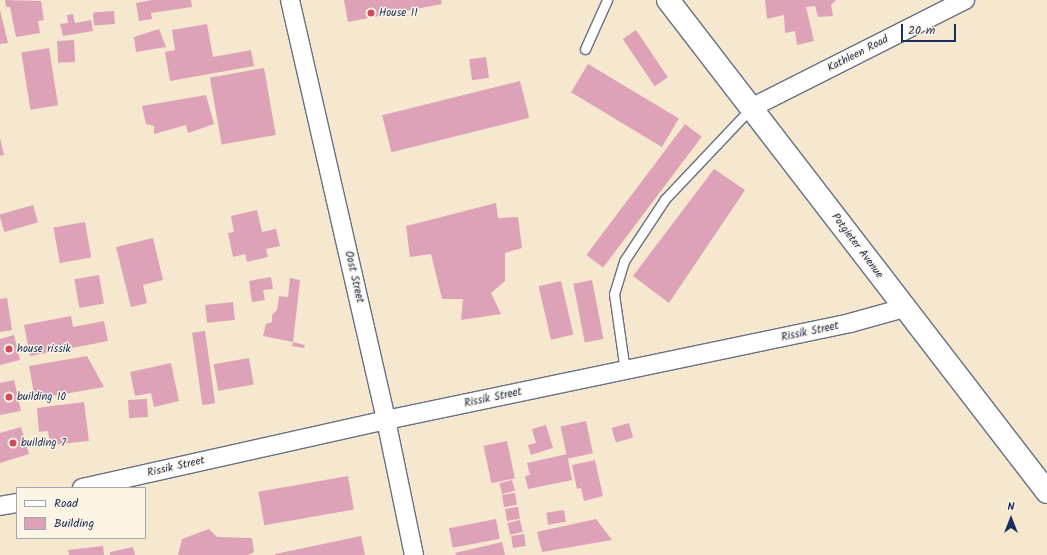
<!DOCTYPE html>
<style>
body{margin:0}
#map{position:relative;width:1047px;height:555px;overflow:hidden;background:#f5e8ce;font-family:Kalam,sans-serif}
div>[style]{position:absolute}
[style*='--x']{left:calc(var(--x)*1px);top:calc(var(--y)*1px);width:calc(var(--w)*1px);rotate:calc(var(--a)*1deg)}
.building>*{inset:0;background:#dda1b8;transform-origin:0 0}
.roads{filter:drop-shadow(1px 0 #677085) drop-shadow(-1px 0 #677085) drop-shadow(0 1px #677085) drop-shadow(0 -1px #677085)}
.service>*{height:9px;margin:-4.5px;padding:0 4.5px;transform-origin:4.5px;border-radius:4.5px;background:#fff}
.minor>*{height:18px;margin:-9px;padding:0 9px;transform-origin:9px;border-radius:9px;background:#fff}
.tertiary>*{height:22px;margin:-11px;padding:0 11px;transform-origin:11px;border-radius:11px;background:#fff}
.dots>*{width:11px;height:11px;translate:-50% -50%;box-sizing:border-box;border:2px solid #fcf5e5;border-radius:50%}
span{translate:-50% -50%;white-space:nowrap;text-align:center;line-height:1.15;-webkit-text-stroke:3px #fcf5e5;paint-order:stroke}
.poi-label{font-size:11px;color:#1b2f5e}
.left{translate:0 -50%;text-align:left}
.street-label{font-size:11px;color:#1b2f5e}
.legend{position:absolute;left:16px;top:487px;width:130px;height:52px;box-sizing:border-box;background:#fcf5e5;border:1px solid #a2a6af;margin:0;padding:5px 7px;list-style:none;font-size:12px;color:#1b2f5e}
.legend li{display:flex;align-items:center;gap:8px;height:20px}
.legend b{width:20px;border:1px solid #a2a6af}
.north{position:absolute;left:991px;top:499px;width:40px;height:40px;-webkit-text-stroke:3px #fcf5e5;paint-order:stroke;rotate:0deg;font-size:11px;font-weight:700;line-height:16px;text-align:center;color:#1b2f5e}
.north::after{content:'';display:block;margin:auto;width:14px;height:18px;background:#1b2f5e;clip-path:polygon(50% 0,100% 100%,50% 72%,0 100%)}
.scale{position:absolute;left:901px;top:24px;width:55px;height:18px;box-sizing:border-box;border:2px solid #1b2f5e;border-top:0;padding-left:5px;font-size:12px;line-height:14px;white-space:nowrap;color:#1b2f5e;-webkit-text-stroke:3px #fcf5e5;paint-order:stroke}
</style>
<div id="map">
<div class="building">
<div style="clip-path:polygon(5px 0,41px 1px,44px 20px,38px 21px,40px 33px,16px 37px,10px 7px,6px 7px)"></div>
<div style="clip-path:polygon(152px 0,191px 0,192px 7px,151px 13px,152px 19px,139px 21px,136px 3px)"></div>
<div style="clip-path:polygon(344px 0,441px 0,442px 4px,348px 22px)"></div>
<div style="clip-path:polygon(765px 0,836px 0,831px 5px,833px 16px,818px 17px,815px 6px,806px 7px,814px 41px,797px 45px,795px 31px,785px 33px,784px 15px,767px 19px)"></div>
<div style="clip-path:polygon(0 10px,8px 43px,0 44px)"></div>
<div style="left:114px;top:11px;width:13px;height:21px;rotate:86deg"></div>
<div style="clip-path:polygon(73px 14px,75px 23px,91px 20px,93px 31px,63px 36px,60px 24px,68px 23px,67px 15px)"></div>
<div style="clip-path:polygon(207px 24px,213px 57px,251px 50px,254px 66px,170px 81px,165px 52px,175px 50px,172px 30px)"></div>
<div style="clip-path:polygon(159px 29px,166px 47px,136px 52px,134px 37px)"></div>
<div style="left:636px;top:30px;width:57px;height:16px;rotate:56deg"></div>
<div style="left:74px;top:40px;width:22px;height:17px;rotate:87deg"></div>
<div style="left:49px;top:48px;width:58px;height:28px;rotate:81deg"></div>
<div style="left:486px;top:57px;width:21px;height:17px;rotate:82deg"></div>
<div style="left:588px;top:64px;width:106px;height:33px;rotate:31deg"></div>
<div style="left:264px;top:68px;width:68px;height:55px;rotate:80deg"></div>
<div style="left:520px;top:81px;width:38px;height:142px;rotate:76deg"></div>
<div style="clip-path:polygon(206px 95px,214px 124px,188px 133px,186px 125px,154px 134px,154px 126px,146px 124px,142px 106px)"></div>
<div style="left:685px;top:124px;width:21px;height:164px;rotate:37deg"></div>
<div style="clip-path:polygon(0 138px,4px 155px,0 156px)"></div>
<div style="clip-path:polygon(714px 169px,745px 190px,669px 303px,633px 276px)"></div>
<div style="clip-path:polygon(496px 203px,498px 218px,518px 217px,522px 248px,505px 253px,505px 281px,491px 293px,501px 314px,461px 320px,463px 299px,442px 299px,431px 254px,410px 257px,406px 226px)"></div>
<div style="left:33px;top:205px;width:18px;height:35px;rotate:74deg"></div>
<div style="clip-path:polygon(257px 210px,262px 232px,276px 229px,280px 246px,266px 249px,268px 257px,247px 262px,245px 254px,233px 257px,228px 233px,234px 232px,231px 216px)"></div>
<div style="left:85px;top:222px;width:36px;height:32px;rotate:80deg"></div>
<div style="clip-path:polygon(153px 238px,163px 280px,143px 285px,147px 303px,131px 307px,116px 247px)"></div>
<div style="left:99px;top:275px;width:29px;height:25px;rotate:80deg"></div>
<div style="clip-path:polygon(271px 277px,273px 289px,263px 290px,265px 300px,252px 302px,249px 281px)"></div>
<div style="clip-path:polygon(290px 278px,300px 280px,293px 342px,305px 345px,304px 348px,292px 346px,293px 342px,263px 336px,266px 324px,272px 322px,272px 315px,277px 310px,279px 296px,288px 297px)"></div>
<div style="left:592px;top:280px;width:60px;height:19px;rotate:79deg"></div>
<div style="left:561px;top:281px;width:55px;height:23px;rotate:77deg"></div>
<div style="clip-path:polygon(7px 298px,12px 330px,0 332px,0 299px)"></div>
<div style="left:233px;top:302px;width:18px;height:28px;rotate:84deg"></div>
<div style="clip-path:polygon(71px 316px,73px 327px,104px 321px,108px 341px,30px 356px,24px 325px)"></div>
<div style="left:205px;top:331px;width:73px;height:13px;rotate:82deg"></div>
<div style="clip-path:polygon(14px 335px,20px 360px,0 365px,0 339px)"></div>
<div style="clip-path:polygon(87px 356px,104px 387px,35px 399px,29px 366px)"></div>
<div style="left:249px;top:358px;width:27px;height:36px;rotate:80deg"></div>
<div style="clip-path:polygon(171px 363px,179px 401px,154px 407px,151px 393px,135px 396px,130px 372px)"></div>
<div style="clip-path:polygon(14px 380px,21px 411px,0 415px,0 383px)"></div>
<div style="left:147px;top:399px;width:18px;height:19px;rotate:87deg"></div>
<div style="clip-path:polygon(84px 402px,89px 441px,50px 445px,48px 431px,39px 432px,37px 408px)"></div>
<div style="left:586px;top:421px;width:33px;height:26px;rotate:78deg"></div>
<div style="left:629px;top:423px;width:15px;height:18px;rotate:74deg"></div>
<div style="clip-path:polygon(546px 425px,553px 448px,531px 455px,528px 445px,536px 443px,532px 429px)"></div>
<div style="clip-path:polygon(21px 427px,29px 454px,0 463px,0 433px)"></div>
<div style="left:507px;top:441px;width:38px;height:24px;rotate:78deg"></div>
<div style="clip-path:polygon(567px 454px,572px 480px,528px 489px,525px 476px,530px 475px,527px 463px)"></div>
<div style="clip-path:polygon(595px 460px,603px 496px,584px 501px,581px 488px,577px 489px,572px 465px)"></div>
<div style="left:348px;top:476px;width:34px;height:91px;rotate:80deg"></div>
<div style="left:512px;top:480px;width:11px;height:13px;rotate:75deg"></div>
<div style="left:515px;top:493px;width:12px;height:13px;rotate:81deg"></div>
<div style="left:518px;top:507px;width:12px;height:13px;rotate:81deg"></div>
<div style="left:564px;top:510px;width:12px;height:18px;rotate:81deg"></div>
<div style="left:496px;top:519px;width:20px;height:48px;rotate:79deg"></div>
<div style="clip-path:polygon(596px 519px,612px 540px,542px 552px,537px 532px)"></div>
<div style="left:520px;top:520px;width:12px;height:13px;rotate:76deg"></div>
<div style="clip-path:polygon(209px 529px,217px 537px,252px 538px,254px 552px,248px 555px,178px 555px,182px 539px)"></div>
<div style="left:524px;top:534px;width:12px;height:13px;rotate:81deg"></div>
<div style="clip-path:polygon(361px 536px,365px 555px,275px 555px,275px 554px)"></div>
<div style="clip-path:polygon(502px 542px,505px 555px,456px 555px,455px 553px)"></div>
<div style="clip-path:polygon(103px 546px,104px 555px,69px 555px,68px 550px)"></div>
<div style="clip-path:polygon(133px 547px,135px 555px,110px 555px,110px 552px)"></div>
</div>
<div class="roads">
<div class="service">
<div style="--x:585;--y:49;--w:54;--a:-65.8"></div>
<div style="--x:625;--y:371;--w:78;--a:-98.1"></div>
<div style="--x:614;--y:294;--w:34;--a:-73"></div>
<div style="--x:624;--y:261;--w:74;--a:-56.5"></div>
<div style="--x:665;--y:199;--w:125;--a:-46.6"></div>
</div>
<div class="minor">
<div style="--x:290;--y:0;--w:431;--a:77.1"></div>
<div style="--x:386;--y:420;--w:138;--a:78.3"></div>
<div style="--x:751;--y:108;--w:240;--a:-26.8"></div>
<div style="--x:82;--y:488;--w:312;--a:-12.6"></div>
<div style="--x:386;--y:420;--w:474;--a:-11.8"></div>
<div style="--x:850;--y:323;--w:56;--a:-15.5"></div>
<div style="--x:0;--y:506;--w:17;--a:-10"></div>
</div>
<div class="tertiary">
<div style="--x:668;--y:0;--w:621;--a:52.39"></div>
</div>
</div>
<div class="dots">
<div style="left:371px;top:13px;background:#d1495b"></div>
<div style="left:9px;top:349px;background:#d1495b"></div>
<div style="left:9px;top:397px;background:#d1495b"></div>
<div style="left:13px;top:443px;background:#d1495b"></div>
</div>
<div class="poi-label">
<span class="left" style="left:379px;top:13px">House 11</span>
<span class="left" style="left:17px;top:349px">house rissik</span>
<span class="left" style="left:17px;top:397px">building 10</span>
<span class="left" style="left:21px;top:443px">building 7</span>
</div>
<div class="street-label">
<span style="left:858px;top:54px;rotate:-27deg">Kathleen Road</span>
<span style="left:857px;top:246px;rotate:53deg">Potgieter Avenue</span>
<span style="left:354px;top:277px;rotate:77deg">Oost Street</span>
<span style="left:810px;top:332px;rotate:-12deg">Rissik Street</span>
<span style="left:493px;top:398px;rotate:-12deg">Rissik Street</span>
<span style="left:176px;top:467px;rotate:-13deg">Rissik Street</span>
</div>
<ul class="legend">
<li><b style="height:5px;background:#fff"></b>Road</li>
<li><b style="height:11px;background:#dda1b8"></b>Building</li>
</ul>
<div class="north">N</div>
<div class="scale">20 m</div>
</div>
